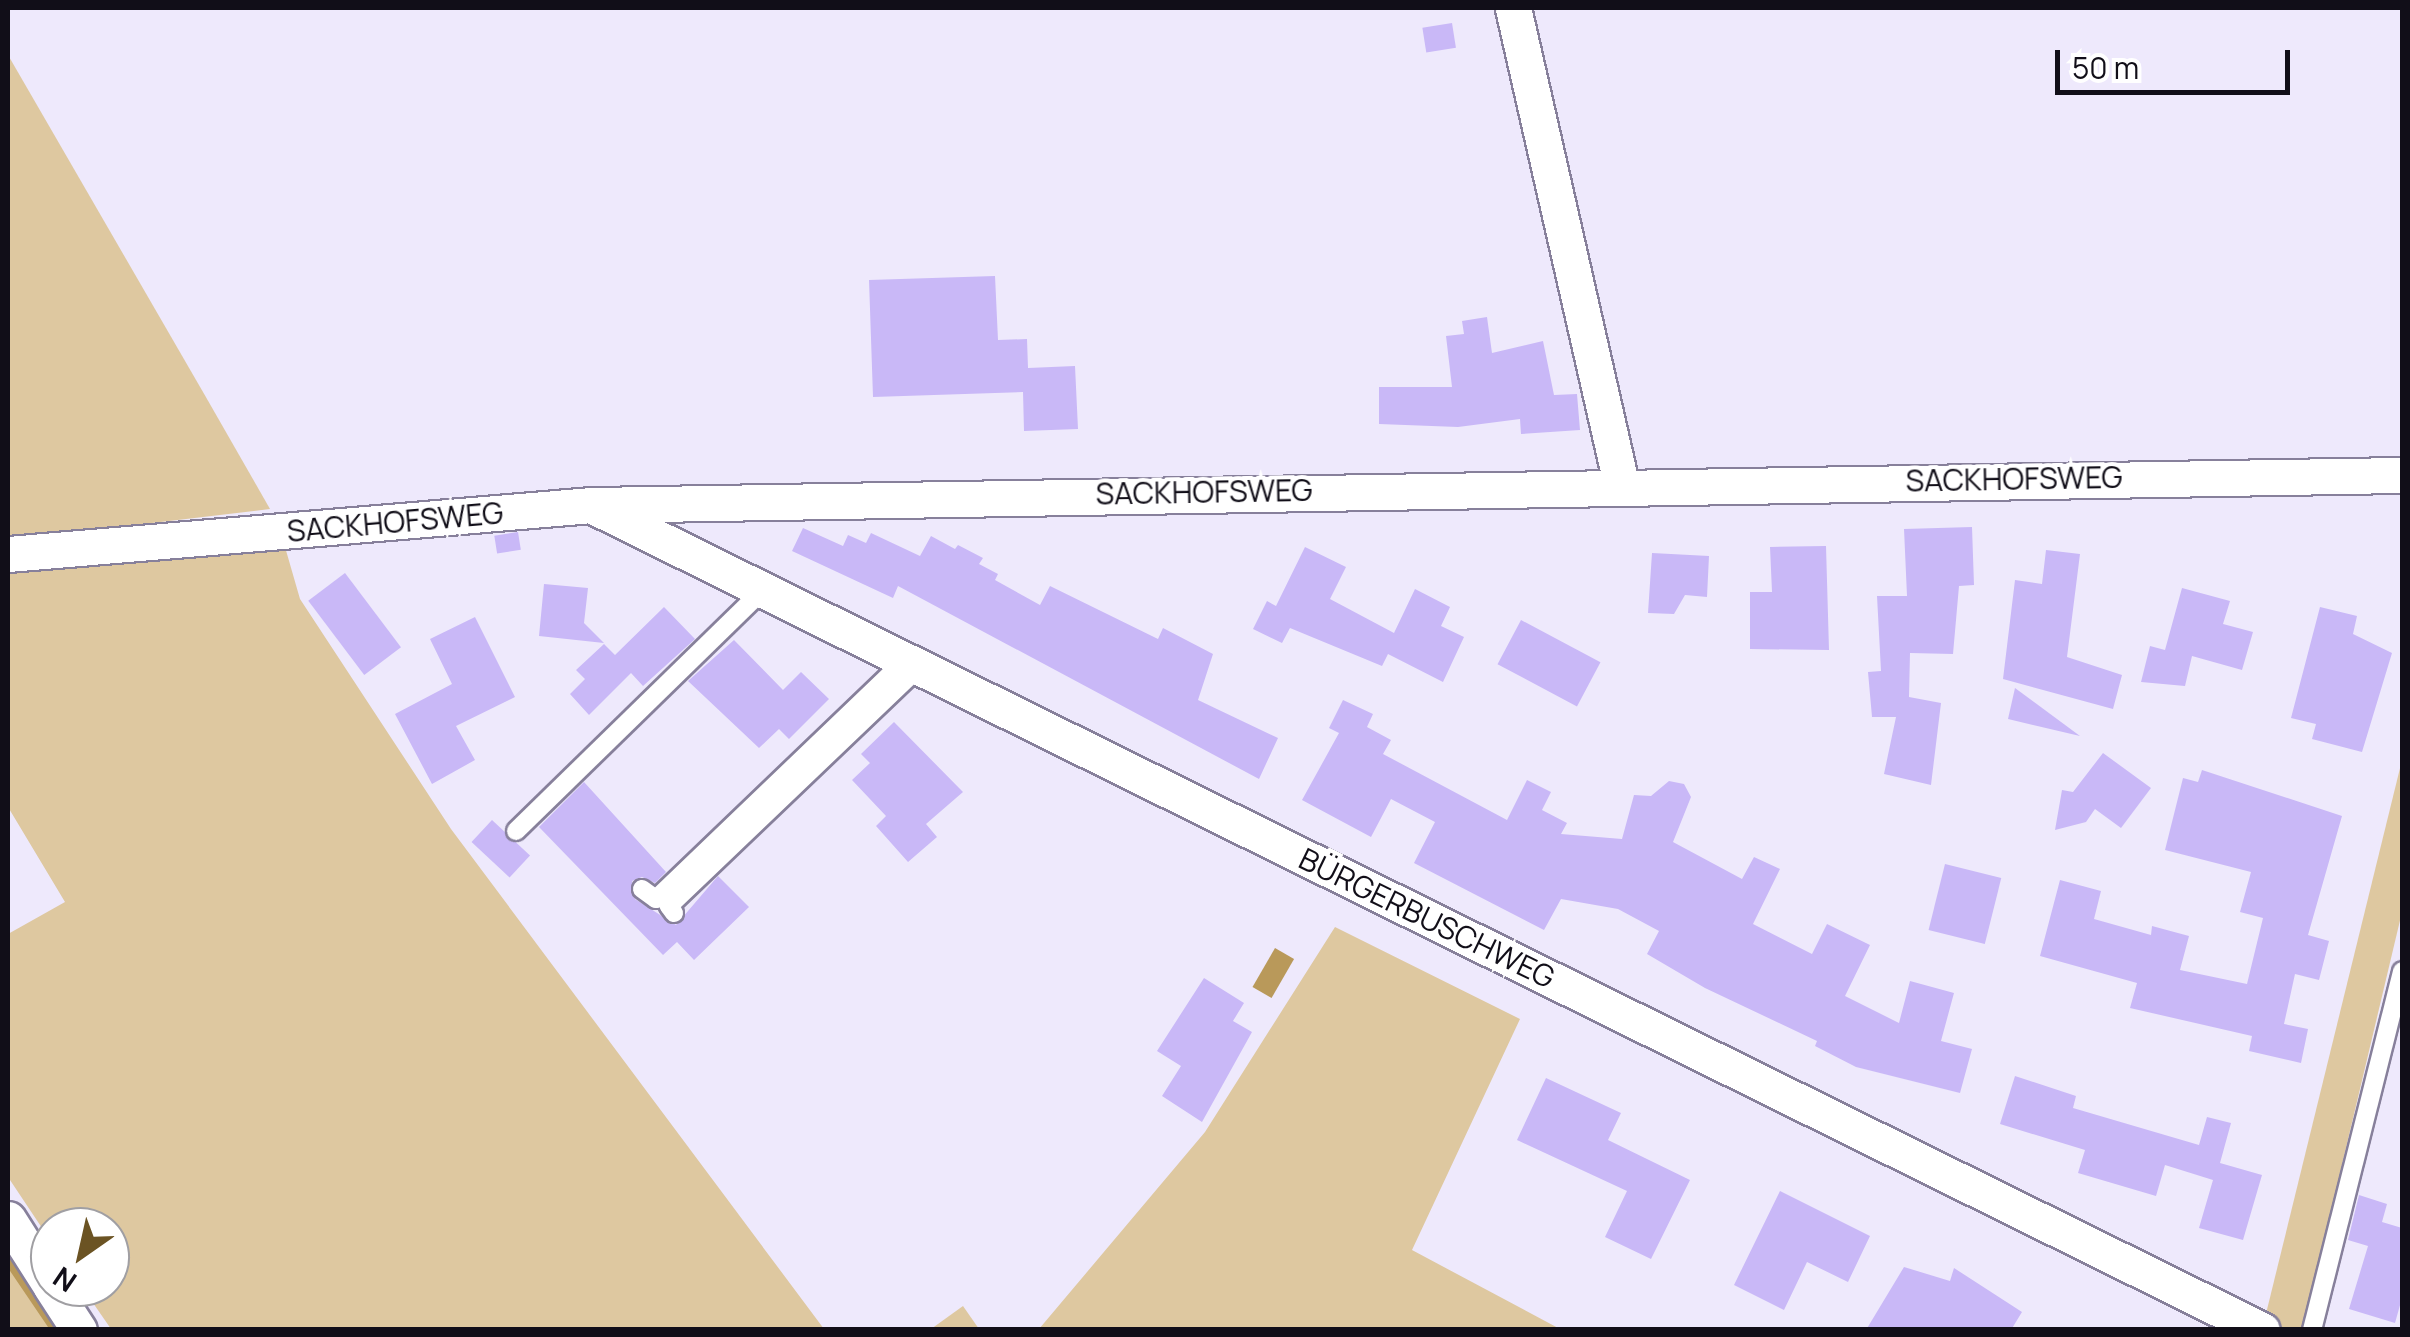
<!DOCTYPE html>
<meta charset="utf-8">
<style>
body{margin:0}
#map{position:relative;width:2410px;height:1337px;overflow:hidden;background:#eee9fc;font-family:Manrope,sans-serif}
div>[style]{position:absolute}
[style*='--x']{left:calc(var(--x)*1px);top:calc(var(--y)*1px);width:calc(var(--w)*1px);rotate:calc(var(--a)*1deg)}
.green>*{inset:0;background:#dec8a0}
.water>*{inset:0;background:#b9995a;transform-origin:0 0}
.stream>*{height:10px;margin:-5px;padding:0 5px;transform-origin:5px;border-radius:5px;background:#b9995a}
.building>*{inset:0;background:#c9b8f7;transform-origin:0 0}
.roads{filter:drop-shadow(2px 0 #87809b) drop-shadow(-2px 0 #87809b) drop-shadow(0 2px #87809b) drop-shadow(0 -2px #87809b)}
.service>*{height:18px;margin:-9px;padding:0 9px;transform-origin:9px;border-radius:9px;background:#fff}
.minor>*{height:35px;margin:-17.5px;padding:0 17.5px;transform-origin:17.5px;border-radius:17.5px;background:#fff}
span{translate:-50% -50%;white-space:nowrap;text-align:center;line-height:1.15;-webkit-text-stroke:8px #fff;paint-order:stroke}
.street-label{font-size:30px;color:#110e18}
.frame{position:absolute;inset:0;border:10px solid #110e18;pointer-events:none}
.north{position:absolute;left:30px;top:1207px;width:100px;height:100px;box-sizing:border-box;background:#fff;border:2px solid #a09fa3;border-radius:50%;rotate:214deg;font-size:28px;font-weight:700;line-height:40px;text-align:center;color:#110e18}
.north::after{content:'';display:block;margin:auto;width:35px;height:45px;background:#6b5323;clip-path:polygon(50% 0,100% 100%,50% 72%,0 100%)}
.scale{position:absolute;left:2055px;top:50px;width:235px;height:45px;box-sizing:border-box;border:5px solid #110e18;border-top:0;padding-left:12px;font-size:30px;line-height:35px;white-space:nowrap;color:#110e18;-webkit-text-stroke:8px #fff;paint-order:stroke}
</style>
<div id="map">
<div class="green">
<div style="clip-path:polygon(8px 55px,203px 392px,270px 509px,8px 540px)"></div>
<div style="clip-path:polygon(283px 540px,300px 599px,451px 829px,824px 1329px,111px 1329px,82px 1287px,110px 1287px,110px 1227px,50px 1227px,50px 1240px,8px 1177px,8px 934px,65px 902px,8px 807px,8px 568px)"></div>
<div style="clip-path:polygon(2402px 760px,2402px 912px,2303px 1329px,2262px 1330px)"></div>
<div style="clip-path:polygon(1335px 927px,1520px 1019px,1412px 1250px,1560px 1329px,1039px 1329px,1205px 1132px)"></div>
<div style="clip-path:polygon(8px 1259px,50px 1329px,8px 1329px)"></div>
<div style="clip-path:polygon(963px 1306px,979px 1329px,931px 1329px)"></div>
</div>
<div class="water">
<div style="left:1275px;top:948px;width:22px;height:45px;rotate:30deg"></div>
</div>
<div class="stream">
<div style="--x:8;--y:1259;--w:86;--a:55.9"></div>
</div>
<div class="building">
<div style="left:1452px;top:23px;width:25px;height:30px;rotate:81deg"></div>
<div style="clip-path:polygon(995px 276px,998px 340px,1027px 339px,1028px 368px,1075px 366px,1078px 429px,1024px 431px,1023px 392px,873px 397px,869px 280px)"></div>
<div style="clip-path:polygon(1487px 317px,1492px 353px,1543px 341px,1554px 395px,1577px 394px,1580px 430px,1521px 434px,1520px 419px,1458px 427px,1379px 424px,1379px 387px,1452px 387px,1446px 336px,1464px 334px,1462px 321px)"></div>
<div style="clip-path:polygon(1972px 527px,1974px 585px,1959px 586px,1953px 654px,1910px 653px,1909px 697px,1941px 703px,1931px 785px,1884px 774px,1896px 717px,1872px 717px,1868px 672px,1881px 671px,1877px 596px,1907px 596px,1904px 529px)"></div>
<div style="clip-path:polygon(803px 528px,843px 546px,848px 535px,866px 543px,871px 533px,920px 556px,931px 536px,955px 549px,958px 545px,983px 558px,979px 564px,998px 574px,995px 580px,1040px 605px,1050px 586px,1158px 639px,1163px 628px,1213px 654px,1198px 700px,1278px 738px,1259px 779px,898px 586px,893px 598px,792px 551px)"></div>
<div style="left:518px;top:532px;width:18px;height:24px;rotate:81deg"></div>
<div style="clip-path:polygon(1826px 546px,1829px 650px,1750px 649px,1750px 592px,1772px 592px,1770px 547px)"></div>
<div style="clip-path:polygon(1305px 547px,1346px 567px,1330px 599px,1394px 633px,1415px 589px,1450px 607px,1441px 626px,1464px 637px,1443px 682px,1388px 654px,1382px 666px,1290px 628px,1282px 643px,1253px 629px,1267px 601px,1276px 606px)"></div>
<div style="clip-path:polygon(2046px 550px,2080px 554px,2067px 657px,2122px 675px,2113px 709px,2003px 679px,2015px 580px,2042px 584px)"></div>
<div style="clip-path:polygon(1652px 553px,1709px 556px,1707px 597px,1685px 595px,1674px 614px,1648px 613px)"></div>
<div style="left:345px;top:573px;width:93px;height:46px;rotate:53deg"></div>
<div style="clip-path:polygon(544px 584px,588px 588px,584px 623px,604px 643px,539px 636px)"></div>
<div style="clip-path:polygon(2182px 588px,2230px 601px,2223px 624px,2253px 632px,2242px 670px,2192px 656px,2185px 686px,2141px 682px,2150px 646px,2165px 650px)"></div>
<div style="clip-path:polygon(664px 607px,695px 639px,643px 686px,631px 673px,589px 715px,570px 694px,585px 679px,576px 670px,604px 644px,615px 655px)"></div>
<div style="clip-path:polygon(2320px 607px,2357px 616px,2353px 634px,2392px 653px,2362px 752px,2312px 739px,2316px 724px,2291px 718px)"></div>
<div style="clip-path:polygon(475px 617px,515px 697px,456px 726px,475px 760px,432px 784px,395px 714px,452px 684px,430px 639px)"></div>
<div style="left:1521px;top:620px;width:90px;height:50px;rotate:28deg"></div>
<div style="clip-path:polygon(734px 640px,783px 690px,801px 672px,829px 699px,789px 739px,779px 729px,759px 748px,688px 681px)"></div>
<div style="clip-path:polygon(2015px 688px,2080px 736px,2008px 719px)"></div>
<div style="clip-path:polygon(1343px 700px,1373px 714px,1367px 727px,1391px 740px,1383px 754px,1507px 820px,1527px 780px,1551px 792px,1542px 810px,1567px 823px,1561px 834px,1622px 839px,1634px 795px,1651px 796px,1669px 781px,1684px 784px,1691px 797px,1673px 842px,1742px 879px,1754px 857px,1780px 869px,1753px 924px,1812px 954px,1827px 924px,1870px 945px,1845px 996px,1899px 1023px,1910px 981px,1954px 993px,1941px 1041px,1972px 1049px,1960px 1093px,1856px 1067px,1815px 1046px,1817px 1041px,1705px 988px,1647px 954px,1659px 931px,1618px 909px,1561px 899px,1544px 930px,1414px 863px,1435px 822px,1391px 799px,1371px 837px,1302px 800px,1339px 733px,1329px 728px)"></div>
<div style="clip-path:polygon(894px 722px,963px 792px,926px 824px,937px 837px,908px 862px,876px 826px,886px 816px,852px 780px,870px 763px,861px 754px)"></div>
<div style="clip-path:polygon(2103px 753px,2151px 788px,2121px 828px,2095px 809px,2086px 822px,2055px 830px,2062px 790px,2073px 792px)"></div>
<div style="clip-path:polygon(2202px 770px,2342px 816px,2308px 935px,2329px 941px,2319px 980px,2295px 974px,2284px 1024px,2308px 1029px,2301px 1063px,2249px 1051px,2252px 1036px,2130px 1008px,2137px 983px,2040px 956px,2060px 880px,2101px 891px,2094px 919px,2151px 935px,2152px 926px,2189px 936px,2180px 970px,2247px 984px,2263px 918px,2240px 912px,2251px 872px,2165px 850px,2183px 778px,2198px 782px)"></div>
<div style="clip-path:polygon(584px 782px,666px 872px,655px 883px,642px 877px,632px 881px,635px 899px,676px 925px,718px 876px,749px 907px,694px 960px,677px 942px,663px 955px,539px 827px)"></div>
<div style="left:492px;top:820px;width:52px;height:30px;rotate:43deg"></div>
<div style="left:1945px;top:864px;width:58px;height:68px;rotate:14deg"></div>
<div style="clip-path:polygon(1204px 978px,1244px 1003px,1233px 1021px,1252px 1032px,1202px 1122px,1162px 1096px,1181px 1066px,1157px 1051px)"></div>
<div style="clip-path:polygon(2015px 1076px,2076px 1096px,2073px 1108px,2199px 1145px,2207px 1117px,2231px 1123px,2220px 1163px,2262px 1175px,2243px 1240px,2199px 1228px,2213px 1180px,2165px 1165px,2156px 1196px,2078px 1173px,2085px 1150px,2000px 1124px)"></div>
<div style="clip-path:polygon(1546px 1078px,1621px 1113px,1608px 1140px,1690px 1180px,1651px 1259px,1605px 1237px,1627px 1191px,1517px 1140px)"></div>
<div style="clip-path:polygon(1780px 1191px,1870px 1236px,1848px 1282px,1807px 1262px,1784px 1310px,1734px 1285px)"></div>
<div style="clip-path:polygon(2359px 1195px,2387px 1204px,2382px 1222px,2402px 1228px,2402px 1298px,2395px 1323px,2349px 1309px,2368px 1246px,2348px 1240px)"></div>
<div style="clip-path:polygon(1904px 1267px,1950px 1281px,1954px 1268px,2022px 1312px,2011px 1330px,1866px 1330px)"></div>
</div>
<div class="roads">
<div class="service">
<div style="--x:516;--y:831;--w:345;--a:-44.3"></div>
<div style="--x:642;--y:889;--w:17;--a:36"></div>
<div style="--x:656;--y:899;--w:345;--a:-43.8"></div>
<div style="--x:674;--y:913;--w:9;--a:-126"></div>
<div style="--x:669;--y:906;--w:346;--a:-43.7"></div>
<div style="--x:2312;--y:1330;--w:370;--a:-75.9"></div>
</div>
<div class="minor">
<div style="--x:1513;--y:8;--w:487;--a:77.2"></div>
<div style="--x:595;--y:507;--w:1859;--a:26.28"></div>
<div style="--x:8;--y:554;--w:586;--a:-4.8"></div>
<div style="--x:592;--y:505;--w:1810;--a:-0.95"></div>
<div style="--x:8;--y:1219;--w:78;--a:57.5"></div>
<div style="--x:51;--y:1287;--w:51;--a:56.9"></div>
</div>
</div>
<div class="street-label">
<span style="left:2014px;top:479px;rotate:-1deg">SACKHOFSWEG</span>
<span style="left:1204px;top:492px;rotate:-1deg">SACKHOFSWEG</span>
<span style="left:395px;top:522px;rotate:-5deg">SACKHOFSWEG</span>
<span style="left:1427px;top:918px;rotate:26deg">BÜRGERBUSCHWEG</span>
</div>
<div class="frame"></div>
<div class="north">N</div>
<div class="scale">50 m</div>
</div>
